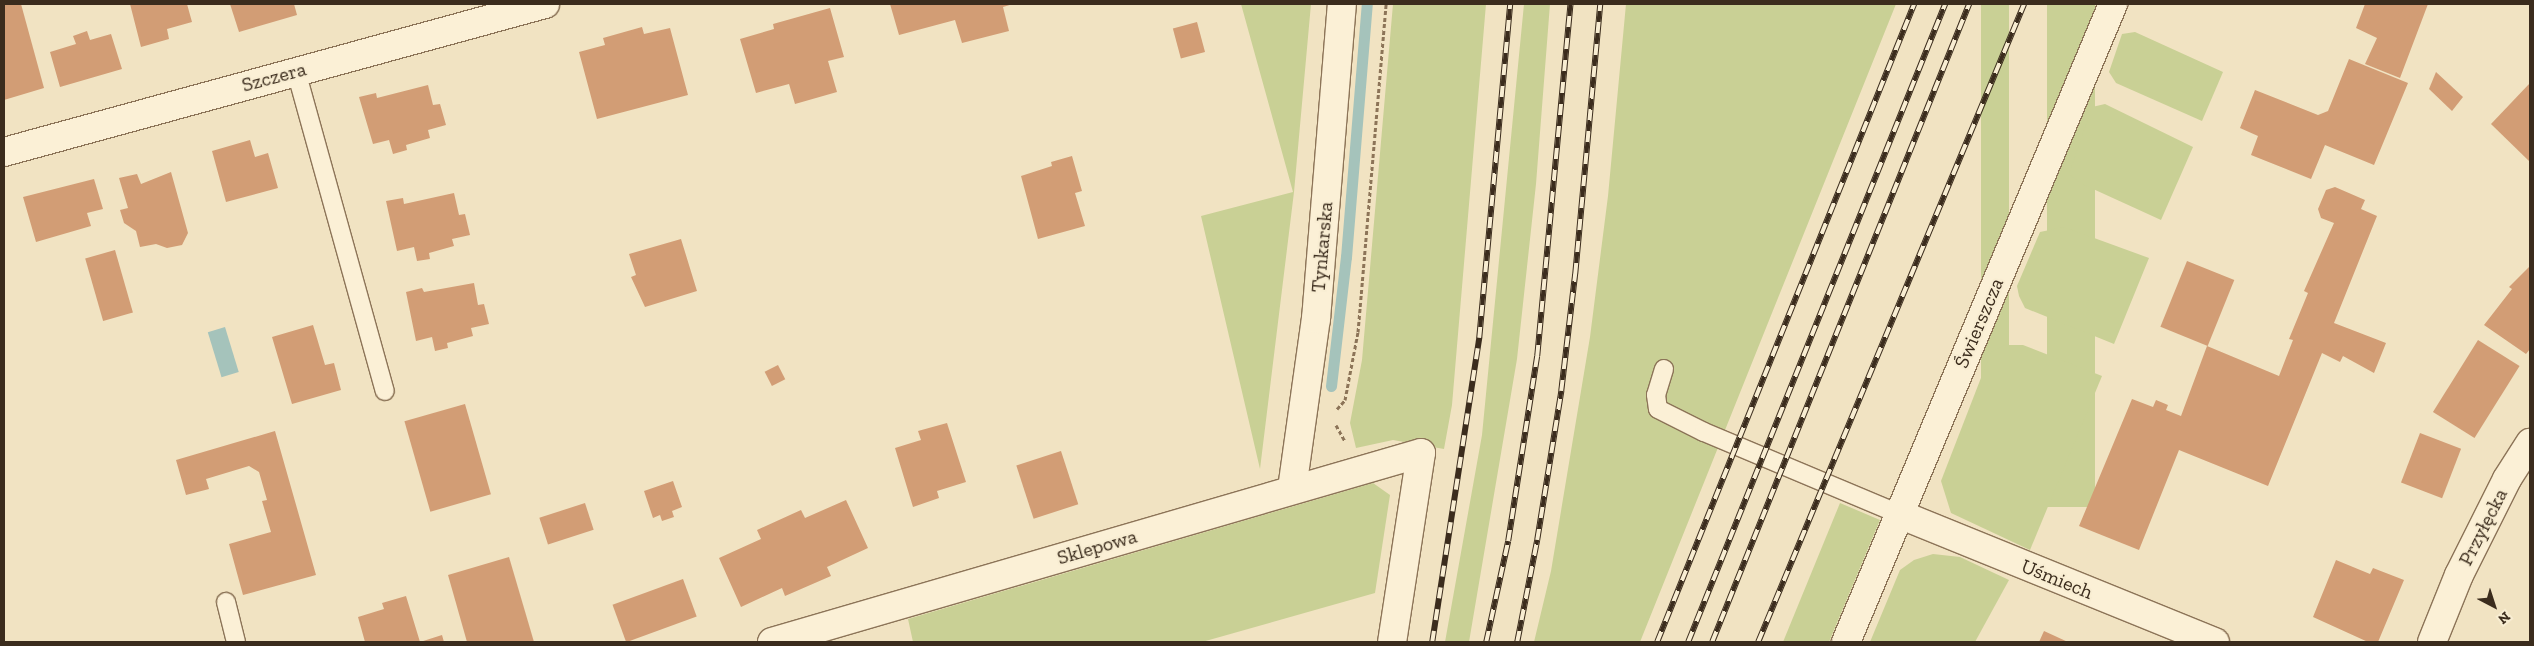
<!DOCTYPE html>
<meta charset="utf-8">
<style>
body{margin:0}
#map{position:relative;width:2534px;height:646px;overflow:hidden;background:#f1e3c2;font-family:"Zilla Slab",serif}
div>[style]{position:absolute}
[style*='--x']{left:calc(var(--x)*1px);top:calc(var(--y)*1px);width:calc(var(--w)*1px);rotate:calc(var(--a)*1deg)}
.green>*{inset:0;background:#c9d095;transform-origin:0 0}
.water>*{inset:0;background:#a5c3bb;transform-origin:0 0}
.stream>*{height:11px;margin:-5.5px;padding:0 5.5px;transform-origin:5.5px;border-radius:5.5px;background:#a5c3bb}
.building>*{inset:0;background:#d29d75;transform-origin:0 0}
.path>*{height:3px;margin-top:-1.5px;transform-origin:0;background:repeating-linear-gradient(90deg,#8c7458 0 4px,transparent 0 6.5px)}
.roads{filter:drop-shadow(1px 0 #8c7458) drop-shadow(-1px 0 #8c7458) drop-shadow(0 1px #8c7458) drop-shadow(0 -1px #8c7458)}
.service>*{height:18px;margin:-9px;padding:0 9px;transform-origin:9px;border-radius:9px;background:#fbf0d6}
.minor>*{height:28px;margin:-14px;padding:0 14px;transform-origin:14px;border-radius:14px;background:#fbf0d6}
.tertiary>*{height:28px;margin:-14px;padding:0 14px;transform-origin:14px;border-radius:14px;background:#fbf0d6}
.rail>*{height:5.5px;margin-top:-2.75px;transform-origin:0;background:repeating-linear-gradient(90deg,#f8edd2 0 11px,#3b2c1d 0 22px);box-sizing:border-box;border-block:1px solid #3b2c1d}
span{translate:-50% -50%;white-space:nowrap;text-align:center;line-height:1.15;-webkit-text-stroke:4px #f8edd2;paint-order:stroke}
.street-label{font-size:20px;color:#3b2c1d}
.frame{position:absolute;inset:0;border:5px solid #3b2c1d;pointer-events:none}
.north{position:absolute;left:2469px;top:581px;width:50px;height:50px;-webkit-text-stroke:4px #f8edd2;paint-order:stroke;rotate:140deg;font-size:14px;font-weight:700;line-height:20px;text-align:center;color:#3b2c1d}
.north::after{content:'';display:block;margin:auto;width:18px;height:22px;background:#3b2c1d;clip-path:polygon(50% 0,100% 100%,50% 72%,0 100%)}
</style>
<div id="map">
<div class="green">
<div style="clip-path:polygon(1241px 4px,1311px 4px,1294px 192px,1260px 469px,1201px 216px,1293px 192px)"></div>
<div style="clip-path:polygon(1393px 4px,1486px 4px,1452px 405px,1444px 449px,1393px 440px,1356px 448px,1350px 423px,1362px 360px)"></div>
<div style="clip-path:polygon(1524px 4px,1550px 4px,1536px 184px,1517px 359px,1469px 642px,1445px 642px,1482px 435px)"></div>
<div style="clip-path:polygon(1626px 4px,1896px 4px,1640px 642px,1534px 642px,1551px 571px,1590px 337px,1608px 196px)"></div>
<div style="left:1981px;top:4px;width:28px;height:480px"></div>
<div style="left:2047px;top:4px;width:48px;height:503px"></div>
<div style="clip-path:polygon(2135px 32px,2223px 72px,2202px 121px,2116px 83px,2109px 72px,2122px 34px)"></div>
<div style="clip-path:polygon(2105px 104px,2193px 147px,2161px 220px,2080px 183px,2069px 174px,2092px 107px)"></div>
<div style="clip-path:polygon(2064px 227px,2149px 258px,2114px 344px,2025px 308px,2019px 296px,2017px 286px,2040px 232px)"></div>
<div style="clip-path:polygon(2005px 345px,2023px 345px,2102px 376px,2030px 550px,1951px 513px,1941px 481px,1991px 352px)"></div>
<div style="clip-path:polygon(1373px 483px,1390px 495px,1375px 593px,1202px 642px,913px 642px,908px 619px)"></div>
<div style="clip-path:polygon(1840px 503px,1880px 520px,1829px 642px,1783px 642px)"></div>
<div style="clip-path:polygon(1933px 554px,1960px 557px,2009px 580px,1975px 642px,1870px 642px,1900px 570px,1914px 560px)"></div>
</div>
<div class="water">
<div style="left:225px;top:327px;width:47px;height:18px;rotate:73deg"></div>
</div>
<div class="stream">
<div style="--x:1331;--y:386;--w:130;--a:-83.4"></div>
<div style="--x:1346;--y:257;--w:254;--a:-85.3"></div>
</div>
<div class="building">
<div style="clip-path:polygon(4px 4px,21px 4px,44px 88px,4px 100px)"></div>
<div style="clip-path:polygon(130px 4px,187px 4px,192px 22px,167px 29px,169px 39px,141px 47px)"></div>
<div style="clip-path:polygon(230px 4px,294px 4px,297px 15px,239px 32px)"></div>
<div style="clip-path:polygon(890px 4px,1013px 4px,1003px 7px,1009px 31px,962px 43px,955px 20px,899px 35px)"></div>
<div style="clip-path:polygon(2365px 4px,2428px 4px,2400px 78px,2365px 64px,2377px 38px,2356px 28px)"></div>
<div style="clip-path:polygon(830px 8px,844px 57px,828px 61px,837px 92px,795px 104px,789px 84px,756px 93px,740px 39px,774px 29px,773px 24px)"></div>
<div style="left:1197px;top:22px;width:31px;height:25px;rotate:75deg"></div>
<div style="clip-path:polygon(642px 27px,644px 34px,670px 28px,688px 95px,597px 119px,579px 52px,605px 45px,603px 38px)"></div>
<div style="clip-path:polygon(87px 31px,90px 40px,111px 34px,122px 69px,60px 87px,50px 52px,76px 44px,73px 36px)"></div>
<div style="clip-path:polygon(2349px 59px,2408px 83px,2374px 165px,2325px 145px,2311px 179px,2251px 155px,2258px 136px,2240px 128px,2255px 90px,2318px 115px,2328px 111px)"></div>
<div style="clip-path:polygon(2436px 72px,2463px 97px,2452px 111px,2429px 89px)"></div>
<div style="clip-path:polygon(2530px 83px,2530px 162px,2491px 124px)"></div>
<div style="clip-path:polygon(428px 85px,433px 105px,440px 104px,446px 125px,428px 130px,430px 138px,406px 145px,407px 150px,393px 154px,389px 140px,373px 144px,359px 97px,376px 93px,377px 98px)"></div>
<div style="clip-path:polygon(250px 140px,255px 157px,268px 153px,278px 188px,226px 202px,212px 151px)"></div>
<div style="clip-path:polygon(1072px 156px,1082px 191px,1075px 193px,1085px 226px,1038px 239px,1021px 176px,1052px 166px,1051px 162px)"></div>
<div style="clip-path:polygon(171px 172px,188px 233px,182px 245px,167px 248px,156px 244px,140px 247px,136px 231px,124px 223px,120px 210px,128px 208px,119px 178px,137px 174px,141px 184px)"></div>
<div style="clip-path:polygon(94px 179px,103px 209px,87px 213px,91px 226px,36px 242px,23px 197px)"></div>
<div style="clip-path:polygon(2335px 187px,2365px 200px,2361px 209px,2377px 216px,2334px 323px,2386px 343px,2374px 373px,2343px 356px,2340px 362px,2322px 353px,2268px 486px,2179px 450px,2139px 550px,2079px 526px,2132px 399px,2153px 407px,2156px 400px,2168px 405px,2166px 410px,2181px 416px,2207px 346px,2279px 376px,2293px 340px,2289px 339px,2308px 293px,2304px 291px,2334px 223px,2321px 218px,2318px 209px,2326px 190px)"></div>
<div style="clip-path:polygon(454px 193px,459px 215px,465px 214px,470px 235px,452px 239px,454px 246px,429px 253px,430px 259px,417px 261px,414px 247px,397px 251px,386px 201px,403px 198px,404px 204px)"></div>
<div style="clip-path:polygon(681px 239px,697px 291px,645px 307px,631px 277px,636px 275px,629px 254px)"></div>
<div style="left:115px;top:250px;width:65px;height:31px;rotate:74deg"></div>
<div style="left:2187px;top:261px;width:51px;height:71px;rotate:22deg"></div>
<div style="clip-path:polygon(2530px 266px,2530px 349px,2526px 354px,2484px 325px,2512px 289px,2509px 287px)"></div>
<div style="clip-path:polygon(474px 283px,478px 305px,484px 304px,489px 324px,471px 328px,473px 336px,447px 343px,448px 348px,435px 351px,432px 337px,416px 341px,406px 292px,422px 288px,424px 292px)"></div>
<div style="clip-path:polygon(313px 325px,325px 365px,334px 363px,341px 390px,292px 404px,272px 337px)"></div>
<div style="left:2478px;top:340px;width:49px;height:85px;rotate:32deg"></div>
<div style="left:778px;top:365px;width:16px;height:15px;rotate:63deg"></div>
<div style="left:465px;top:404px;width:94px;height:63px;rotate:74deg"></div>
<div style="clip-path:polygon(947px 423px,966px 482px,937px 491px,939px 498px,913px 507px,895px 448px,921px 440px,918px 431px)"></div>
<div style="clip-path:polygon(275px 431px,316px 575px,243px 595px,229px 544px,271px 532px,262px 501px,267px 500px,259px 472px,249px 466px,206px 479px,209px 489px,186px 495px,176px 460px)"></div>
<div style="left:2420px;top:433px;width:44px;height:53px;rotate:21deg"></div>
<div style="left:1061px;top:451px;width:56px;height:47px;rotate:72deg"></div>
<div style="clip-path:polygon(673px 481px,682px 507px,672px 511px,674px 517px,662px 521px,660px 515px,653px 518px,644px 491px)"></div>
<div style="clip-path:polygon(846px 500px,868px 548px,827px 567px,831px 576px,785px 596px,782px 588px,741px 607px,719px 558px,761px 539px,757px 530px,801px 510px,805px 518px)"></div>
<div style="left:585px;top:503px;width:28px;height:48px;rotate:72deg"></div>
<div style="clip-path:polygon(509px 557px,534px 642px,467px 642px,448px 575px)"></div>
<div style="clip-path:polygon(2336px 560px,2370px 574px,2373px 568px,2404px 580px,2378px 642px,2368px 642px,2313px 617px)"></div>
<div style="left:683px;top:579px;width:40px;height:75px;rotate:70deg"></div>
<div style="clip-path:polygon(406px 596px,420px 642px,442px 635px,444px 642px,365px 642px,358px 617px,384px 609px,382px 603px)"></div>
<div style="clip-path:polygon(2044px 631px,2068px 642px,2039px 642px)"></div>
</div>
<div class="path">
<div style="--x:1337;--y:409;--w:12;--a:-48"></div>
<div style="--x:1345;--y:400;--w:69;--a:-79.2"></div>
<div style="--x:1358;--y:332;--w:329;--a:-85.1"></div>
<div style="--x:1336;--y:425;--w:18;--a:61"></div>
</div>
<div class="roads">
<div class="service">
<div style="--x:296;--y:71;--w:332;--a:74.5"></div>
<div style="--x:1664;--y:369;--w:27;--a:107"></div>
<div style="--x:1656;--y:395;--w:14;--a:82"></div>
<div style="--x:1658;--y:409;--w:51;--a:26.6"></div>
<div style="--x:1704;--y:432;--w:212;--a:22.8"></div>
<div style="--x:226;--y:602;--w:41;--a:76"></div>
</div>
<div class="minor">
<div style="--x:4;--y:152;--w:561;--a:-15.3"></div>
<div style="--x:1292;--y:489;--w:172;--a:-82"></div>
<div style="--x:1316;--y:319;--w:316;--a:-85.3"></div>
<div style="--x:1899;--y:514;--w:341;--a:22.1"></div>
<div style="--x:772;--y:642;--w:676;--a:-16.24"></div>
<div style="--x:1421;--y:453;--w:191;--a:98.7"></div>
<div style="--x:2432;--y:642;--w:72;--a:-68.1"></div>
<div style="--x:2459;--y:575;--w:107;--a:-63.4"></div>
<div style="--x:2507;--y:479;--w:43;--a:-57.4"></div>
</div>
<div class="tertiary">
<div style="--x:1846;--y:642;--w:692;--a:-67.29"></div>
</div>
</div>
<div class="rail">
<div style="--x:1432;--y:642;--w:308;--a:-81.2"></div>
<div style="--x:1479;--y:338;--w:335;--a:-84.7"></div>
<div style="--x:1486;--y:642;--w:103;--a:-77.7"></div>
<div style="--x:1508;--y:541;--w:187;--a:-81.1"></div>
<div style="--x:1537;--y:356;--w:354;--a:-84.6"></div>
<div style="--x:1517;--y:642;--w:104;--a:-78.9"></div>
<div style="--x:1537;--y:540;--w:151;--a:-80.8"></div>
<div style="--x:1561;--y:391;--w:118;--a:-83.2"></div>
<div style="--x:1575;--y:274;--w:271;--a:-84.7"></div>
<div style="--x:1657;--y:642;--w:688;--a:-68.06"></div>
<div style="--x:1688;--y:642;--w:688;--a:-68.06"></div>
<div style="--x:1712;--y:642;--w:688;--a:-68.06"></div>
<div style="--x:1758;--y:642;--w:691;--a:-67.37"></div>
</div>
<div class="street-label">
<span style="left:274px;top:77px;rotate:-15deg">Szczera</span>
<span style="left:1322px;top:247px;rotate:-85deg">Tynkarska</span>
<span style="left:1979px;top:323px;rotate:-67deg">Świerszcza</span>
<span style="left:2483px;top:527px;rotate:-63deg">Przyłęcka</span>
<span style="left:1097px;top:547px;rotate:-16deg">Sklepowa</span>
<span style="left:2057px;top:579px;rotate:22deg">Uśmiech</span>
</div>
<div class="frame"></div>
<div class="north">N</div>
</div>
